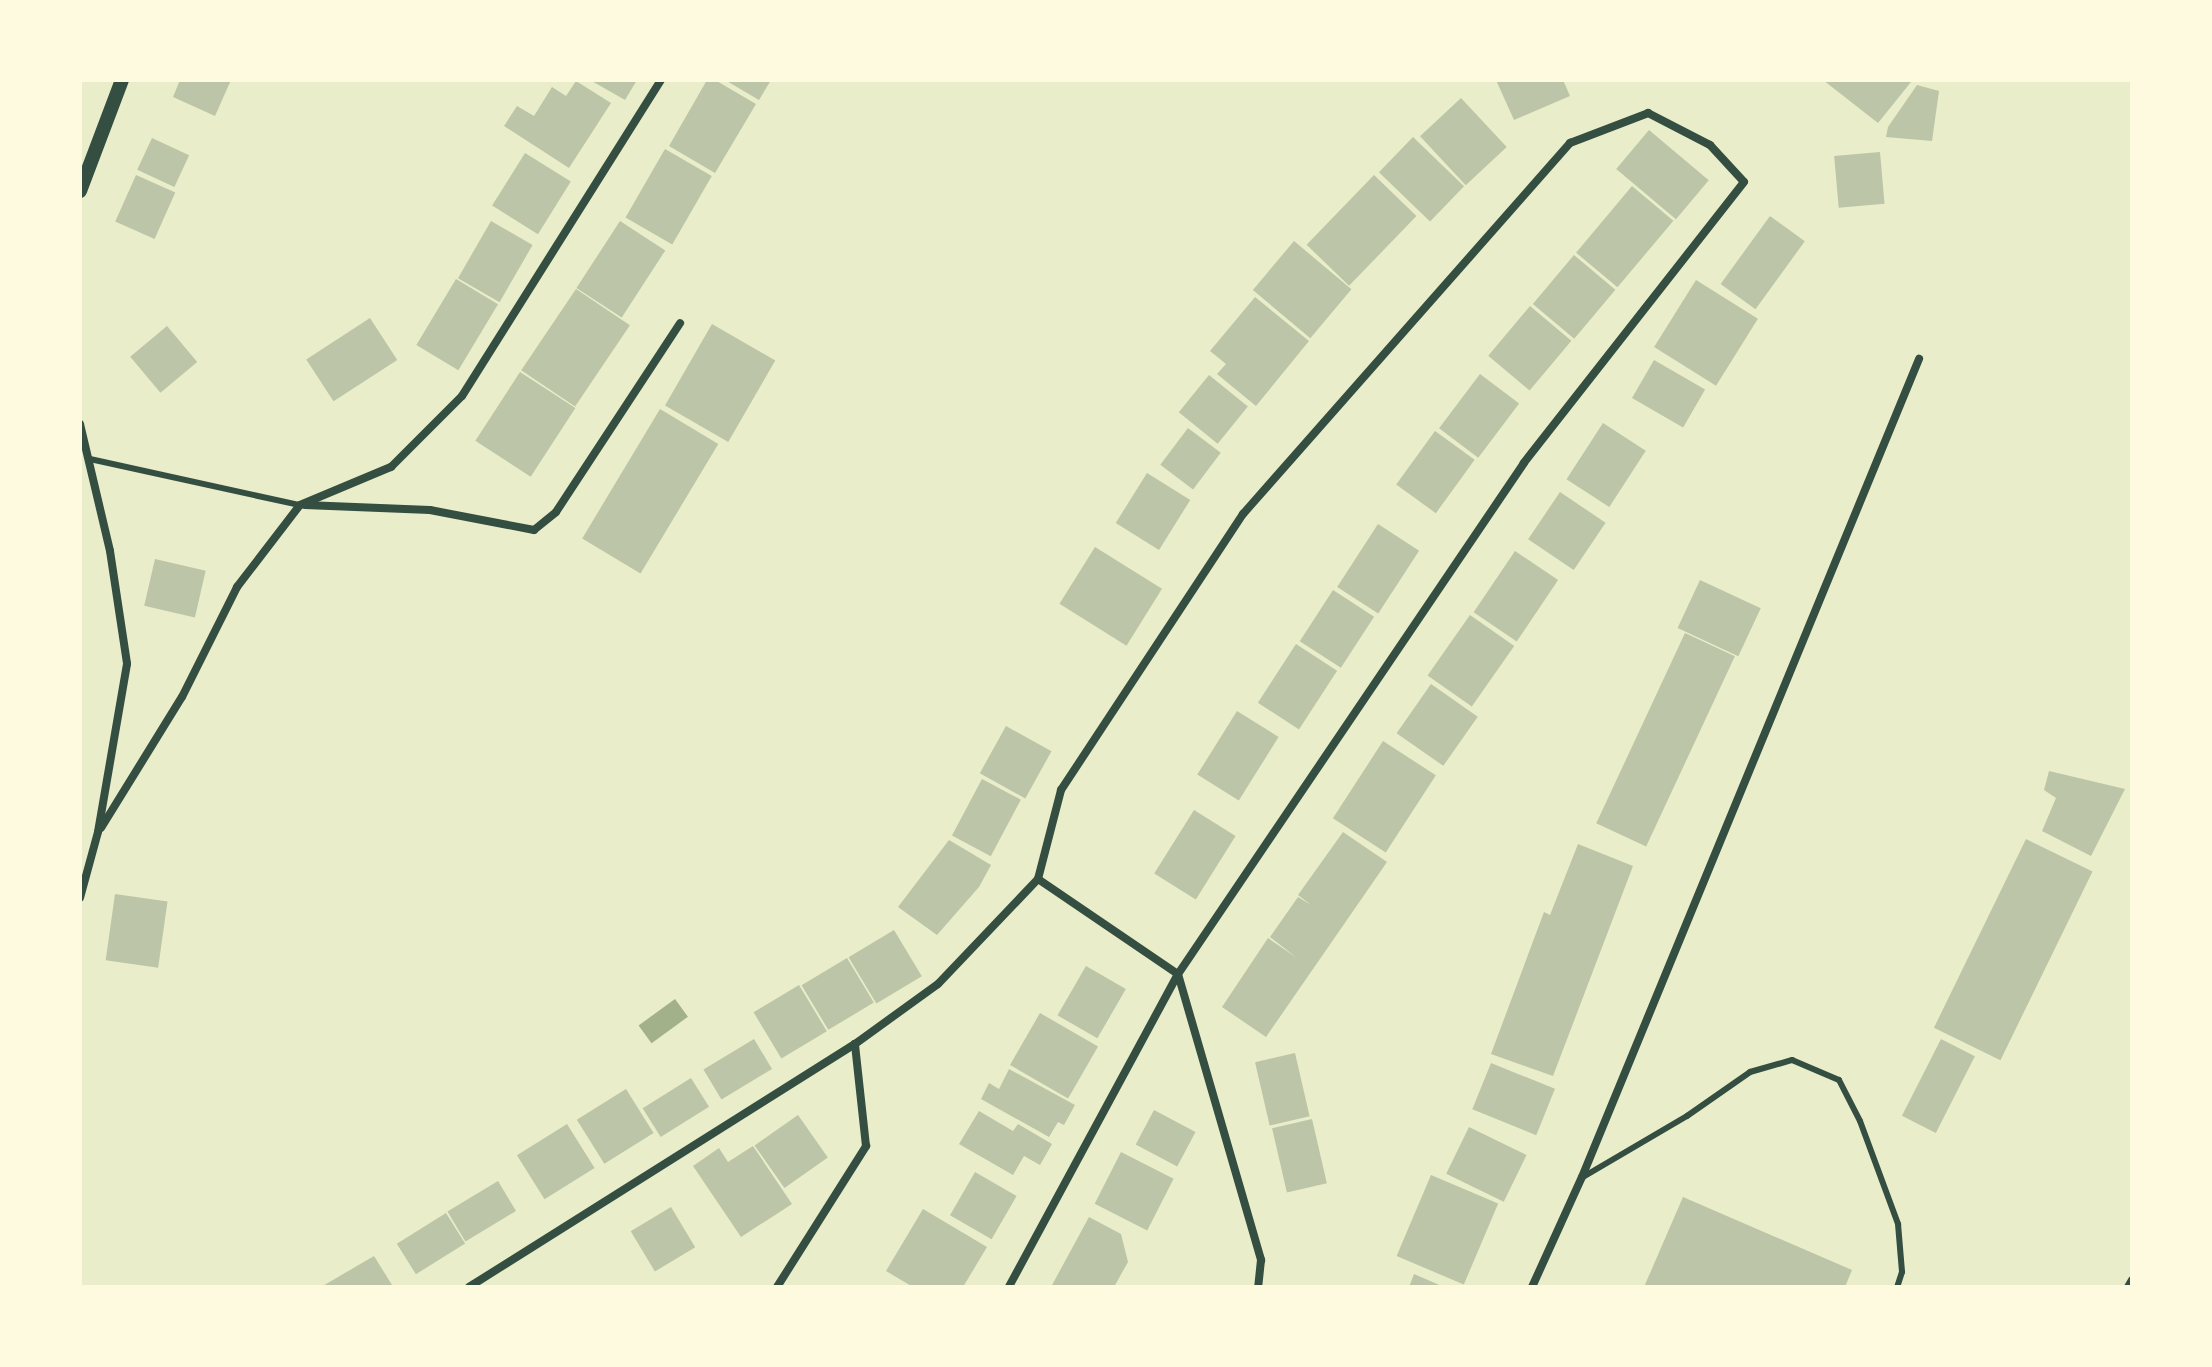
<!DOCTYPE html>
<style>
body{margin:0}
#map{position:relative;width:2212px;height:1367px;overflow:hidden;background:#e9edc9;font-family:"Archivo Narrow",sans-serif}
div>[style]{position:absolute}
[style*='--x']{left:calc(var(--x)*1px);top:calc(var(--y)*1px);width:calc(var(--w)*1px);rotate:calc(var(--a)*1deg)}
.water>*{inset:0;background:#a3b18a;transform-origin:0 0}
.building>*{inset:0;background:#bcc5a7;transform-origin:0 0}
.service>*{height:6px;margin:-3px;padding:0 3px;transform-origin:3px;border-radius:3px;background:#344e41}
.minor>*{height:8px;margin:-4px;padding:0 4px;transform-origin:4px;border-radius:4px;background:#344e41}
.tertiary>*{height:14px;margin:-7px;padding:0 7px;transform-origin:7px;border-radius:7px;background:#344e41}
span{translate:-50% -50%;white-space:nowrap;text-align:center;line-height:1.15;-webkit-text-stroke:6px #fefae0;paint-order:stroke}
.frame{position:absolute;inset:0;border:82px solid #fefae0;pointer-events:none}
</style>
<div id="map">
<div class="water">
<div style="left:675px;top:999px;width:22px;height:45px;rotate:54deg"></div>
</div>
<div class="building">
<div style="clip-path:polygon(180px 80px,231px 80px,215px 116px,173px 97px)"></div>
<div style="clip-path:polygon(590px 80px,637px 80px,625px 100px)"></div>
<div style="clip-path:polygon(707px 80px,715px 80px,756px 104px,715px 173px,669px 146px)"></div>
<div style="clip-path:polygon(725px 80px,771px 80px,759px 100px)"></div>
<div style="clip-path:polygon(1496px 80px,1563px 80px,1570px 96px,1514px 120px)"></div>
<div style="clip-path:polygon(1823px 80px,1908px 80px,1911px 82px,1878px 123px)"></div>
<div style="clip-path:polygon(576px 81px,611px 103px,569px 168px,504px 126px,517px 106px,534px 116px,552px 87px,566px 96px)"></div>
<div style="clip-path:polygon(1917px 85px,1939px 91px,1932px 141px,1886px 137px,1888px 127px)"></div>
<div style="left:1461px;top:98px;width:67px;height:56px;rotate:47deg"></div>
<div style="left:1649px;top:130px;width:78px;height:51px;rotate:40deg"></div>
<div style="left:1413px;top:137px;width:71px;height:49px;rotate:44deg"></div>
<div style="left:152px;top:138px;width:41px;height:35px;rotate:25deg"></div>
<div style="left:665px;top:149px;width:54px;height:79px;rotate:30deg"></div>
<div style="left:1880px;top:152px;width:52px;height:46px;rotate:85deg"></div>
<div style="left:525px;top:153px;width:54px;height:62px;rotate:32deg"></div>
<div style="left:136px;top:175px;width:43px;height:51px;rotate:24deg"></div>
<div style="left:1374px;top:175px;width:59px;height:97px;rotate:44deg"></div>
<div style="left:1632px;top:186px;width:54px;height:87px;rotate:40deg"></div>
<div style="left:1770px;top:216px;width:43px;height:84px;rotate:36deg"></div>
<div style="left:491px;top:221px;width:48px;height:66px;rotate:30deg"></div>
<div style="left:620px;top:221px;width:54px;height:80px;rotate:33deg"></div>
<div style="left:1294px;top:241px;width:75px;height:64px;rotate:40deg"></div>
<div style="left:1574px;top:255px;width:54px;height:64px;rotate:40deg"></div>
<div style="left:456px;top:279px;width:49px;height:77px;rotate:31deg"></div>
<div style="left:1696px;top:280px;width:73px;height:79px;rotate:32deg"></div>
<div style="left:576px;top:289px;width:65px;height:98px;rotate:34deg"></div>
<div style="clip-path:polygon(1255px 297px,1309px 341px,1256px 406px,1217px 374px,1226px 364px,1210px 351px)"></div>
<div style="left:1530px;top:306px;width:54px;height:65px;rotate:40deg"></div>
<div style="left:370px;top:318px;width:50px;height:76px;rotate:57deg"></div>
<div style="left:712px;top:324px;width:73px;height:94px;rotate:30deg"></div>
<div style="left:167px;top:326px;width:47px;height:48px;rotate:50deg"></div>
<div style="left:1654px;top:360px;width:59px;height:44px;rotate:30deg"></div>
<div style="left:520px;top:372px;width:66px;height:82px;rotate:33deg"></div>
<div style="left:1480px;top:374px;width:49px;height:68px;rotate:37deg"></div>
<div style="left:1209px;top:375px;width:50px;height:48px;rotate:39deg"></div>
<div style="left:660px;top:409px;width:68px;height:151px;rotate:31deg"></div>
<div style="left:1603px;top:423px;width:51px;height:67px;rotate:33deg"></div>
<div style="left:1188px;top:428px;width:41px;height:46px;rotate:37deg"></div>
<div style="left:1435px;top:431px;width:49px;height:66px;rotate:36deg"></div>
<div style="left:1147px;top:473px;width:51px;height:59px;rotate:32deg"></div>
<div style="left:1560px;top:492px;width:55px;height:57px;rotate:34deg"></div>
<div style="left:1378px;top:524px;width:49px;height:75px;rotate:33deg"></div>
<div style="left:1095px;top:547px;width:79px;height:67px;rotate:32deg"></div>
<div style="left:1515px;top:551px;width:52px;height:74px;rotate:34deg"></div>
<div style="left:155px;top:559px;width:52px;height:48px;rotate:13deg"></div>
<div style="left:1700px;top:580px;width:67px;height:53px;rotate:25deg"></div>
<div style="left:1333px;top:590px;width:49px;height:61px;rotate:33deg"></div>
<div style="left:1470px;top:615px;width:54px;height:74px;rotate:35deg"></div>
<div style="left:1685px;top:633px;width:55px;height:210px;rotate:25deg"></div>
<div style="left:1296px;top:644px;width:49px;height:70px;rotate:33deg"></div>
<div style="left:1431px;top:684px;width:57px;height:60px;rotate:35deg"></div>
<div style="left:1237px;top:711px;width:49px;height:75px;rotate:32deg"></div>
<div style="left:1006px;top:726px;width:52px;height:54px;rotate:29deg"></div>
<div style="left:1383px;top:741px;width:63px;height:92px;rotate:33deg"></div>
<div style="clip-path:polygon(2049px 771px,2125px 789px,2091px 856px,2042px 831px,2056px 798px,2044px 790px)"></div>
<div style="left:982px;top:779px;width:44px;height:64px;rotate:28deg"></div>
<div style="left:1194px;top:810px;width:49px;height:75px;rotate:32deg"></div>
<div style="clip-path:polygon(1343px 832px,1387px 862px,1266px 1037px,1222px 1007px,1268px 938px,1297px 958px,1270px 937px,1298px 897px,1311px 905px,1298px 895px)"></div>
<div style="left:2026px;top:839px;width:74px;height:210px;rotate:26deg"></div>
<div style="clip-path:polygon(949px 840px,991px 865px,979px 887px,937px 935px,898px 907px)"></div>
<div style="clip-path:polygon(1578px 844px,1633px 866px,1553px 1076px,1491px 1054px,1544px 912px,1550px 915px)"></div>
<div style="left:115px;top:894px;width:53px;height:67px;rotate:8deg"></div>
<div style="left:894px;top:930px;width:54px;height:53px;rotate:59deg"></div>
<div style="left:847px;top:958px;width:52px;height:53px;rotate:59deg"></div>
<div style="left:1086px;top:966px;width:46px;height:57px;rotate:30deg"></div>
<div style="left:799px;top:985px;width:54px;height:53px;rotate:59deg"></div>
<div style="left:1040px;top:1013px;width:67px;height:60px;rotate:30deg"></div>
<div style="left:754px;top:1039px;width:35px;height:59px;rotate:59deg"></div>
<div style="left:1941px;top:1039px;width:38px;height:86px;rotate:27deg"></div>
<div style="left:1295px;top:1053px;width:65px;height:41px;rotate:77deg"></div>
<div style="left:1491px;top:1063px;width:69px;height:50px;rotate:22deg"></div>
<div style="clip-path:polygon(1009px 1069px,1075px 1105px,1064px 1125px,1058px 1122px,1049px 1137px,981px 1099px,989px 1083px,999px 1089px)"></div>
<div style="left:691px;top:1078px;width:34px;height:57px;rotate:58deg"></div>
<div style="left:626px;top:1089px;width:52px;height:58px;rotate:58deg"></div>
<div style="left:1154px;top:1110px;width:47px;height:39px;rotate:28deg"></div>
<div style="clip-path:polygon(979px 1111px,1013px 1131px,1018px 1124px,1052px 1144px,1040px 1165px,1024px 1156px,1013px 1175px,959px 1144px)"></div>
<div style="left:798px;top:1115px;width:52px;height:53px;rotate:55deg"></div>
<div style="left:1312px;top:1119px;width:66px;height:41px;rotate:77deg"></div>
<div style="left:567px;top:1124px;width:52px;height:59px;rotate:58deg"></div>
<div style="left:1469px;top:1127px;width:64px;height:52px;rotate:26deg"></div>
<div style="clip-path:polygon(753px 1146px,792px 1204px,741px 1237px,693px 1166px,719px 1148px,728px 1162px)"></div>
<div style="left:1121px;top:1152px;width:59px;height:58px;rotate:27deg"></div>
<div style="left:975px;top:1172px;width:48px;height:50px;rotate:30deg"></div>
<div style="left:1431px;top:1175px;width:73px;height:88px;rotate:23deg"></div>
<div style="left:498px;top:1181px;width:35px;height:59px;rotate:59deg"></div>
<div style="clip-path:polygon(1683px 1197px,1852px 1270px,1845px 1287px,1644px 1287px)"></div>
<div style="left:671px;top:1207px;width:47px;height:47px;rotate:59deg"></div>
<div style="clip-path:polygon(923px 1209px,987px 1247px,963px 1287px,913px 1287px,886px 1271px)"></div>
<div style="left:446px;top:1213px;width:36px;height:58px;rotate:58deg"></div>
<div style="clip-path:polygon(1089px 1217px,1121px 1234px,1128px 1262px,1114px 1287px,1051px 1287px)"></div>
<div style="clip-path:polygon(374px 1256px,392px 1285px,389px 1287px,321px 1287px)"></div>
<div style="clip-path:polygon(1414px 1274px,1444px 1287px,1409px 1287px)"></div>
</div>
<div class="service">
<div style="--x:90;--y:459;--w:215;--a:12.4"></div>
<div style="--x:1583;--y:1177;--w:121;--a:-30.4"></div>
<div style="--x:1687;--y:1116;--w:77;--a:-34.9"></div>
<div style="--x:1750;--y:1072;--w:44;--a:-15.9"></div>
<div style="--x:1792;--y:1060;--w:51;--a:23.1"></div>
<div style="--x:1839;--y:1080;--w:46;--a:62.9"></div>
<div style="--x:1860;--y:1121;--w:110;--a:69.7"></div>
<div style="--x:1898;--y:1224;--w:48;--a:85.2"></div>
<div style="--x:1902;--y:1272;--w:16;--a:108"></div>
</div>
<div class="minor">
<div style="--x:80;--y:424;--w:130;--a:76.7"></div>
<div style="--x:110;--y:551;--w:114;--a:81.4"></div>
<div style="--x:127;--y:664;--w:170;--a:99.8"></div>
<div style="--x:98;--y:832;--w:68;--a:105.3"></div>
<div style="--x:300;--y:505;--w:99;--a:-22.7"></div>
<div style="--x:391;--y:467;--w:100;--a:-45"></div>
<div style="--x:462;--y:396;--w:373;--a:-57.8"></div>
<div style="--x:305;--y:505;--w:125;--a:2.3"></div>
<div style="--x:430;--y:510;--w:106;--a:10.9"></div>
<div style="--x:534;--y:530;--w:28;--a:-39"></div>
<div style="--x:556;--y:512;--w:226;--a:-56.7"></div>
<div style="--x:101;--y:828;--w:154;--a:-58.3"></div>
<div style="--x:182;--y:697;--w:123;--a:-63.4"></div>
<div style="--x:237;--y:587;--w:103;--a:-52.5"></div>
<div style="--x:1038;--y:879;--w:169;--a:34.2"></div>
<div style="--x:1178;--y:974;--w:298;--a:73.8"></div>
<div style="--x:1261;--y:1260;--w:27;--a:96"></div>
<div style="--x:469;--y:1287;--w:456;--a:-32.2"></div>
<div style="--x:855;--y:1044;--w:102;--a:-35.9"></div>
<div style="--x:938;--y:984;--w:145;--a:-46.4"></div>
<div style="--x:1038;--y:879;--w:92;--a:-75.5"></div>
<div style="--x:1061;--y:790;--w:331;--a:-56.6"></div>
<div style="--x:1243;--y:514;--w:495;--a:-48.6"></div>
<div style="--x:1570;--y:143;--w:84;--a:-21"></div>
<div style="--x:1648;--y:113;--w:70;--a:27.3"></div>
<div style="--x:1710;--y:145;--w:50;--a:47.4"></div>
<div style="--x:1744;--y:182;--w:357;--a:128.1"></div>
<div style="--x:1524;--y:463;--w:617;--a:124.1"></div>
<div style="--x:1178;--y:974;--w:356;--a:118.4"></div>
<div style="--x:777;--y:1287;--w:167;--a:-57.7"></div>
<div style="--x:866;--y:1146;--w:103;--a:-96.2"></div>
<div style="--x:1532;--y:1287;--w:121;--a:-65.6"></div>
<div style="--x:1582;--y:1177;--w:885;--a:-67.61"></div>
<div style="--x:2128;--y:1287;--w:8;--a:-60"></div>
</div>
<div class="tertiary">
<div style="--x:80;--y:191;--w:119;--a:-69.3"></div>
</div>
<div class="frame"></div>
</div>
